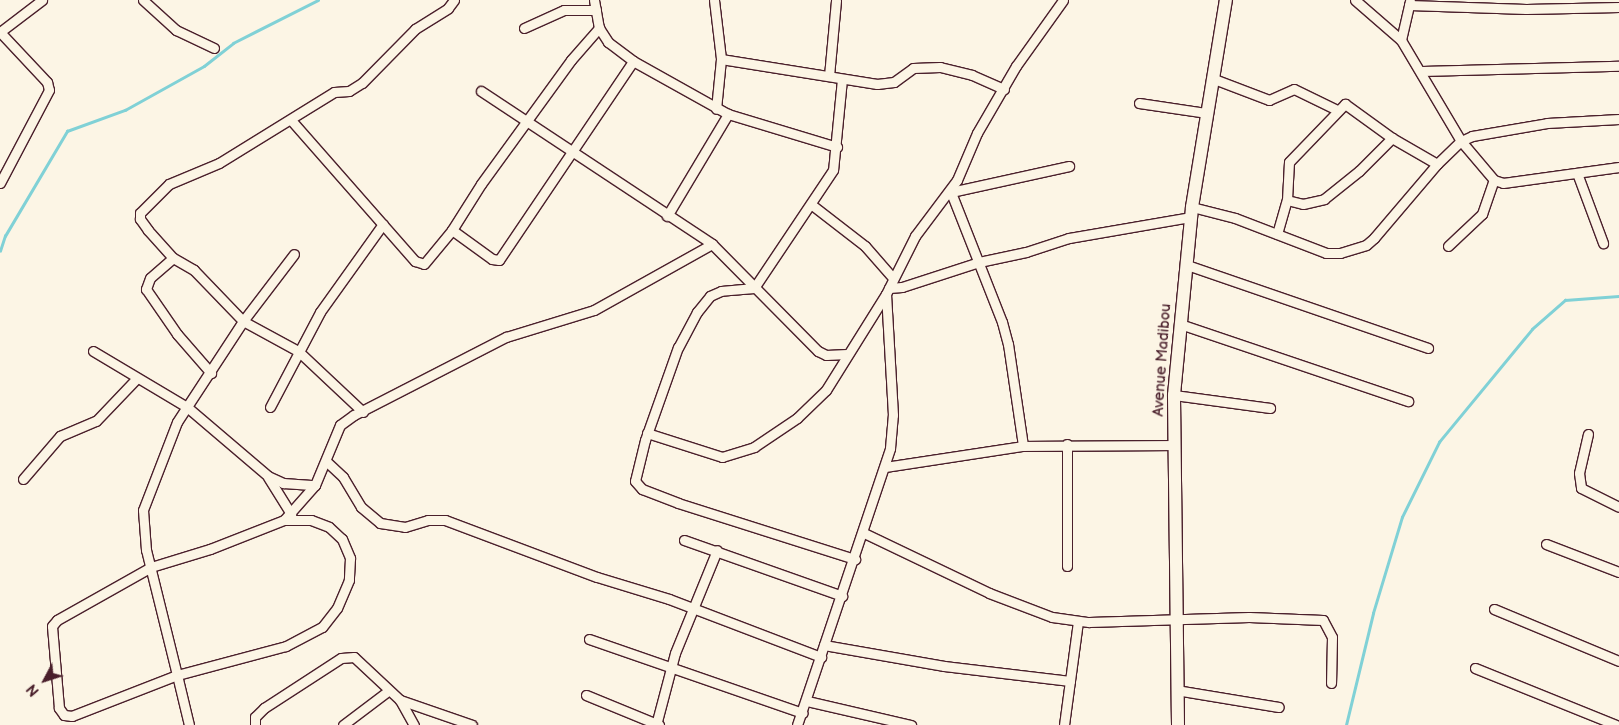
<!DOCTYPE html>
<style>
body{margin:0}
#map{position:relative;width:1619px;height:725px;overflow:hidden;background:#fcf5e5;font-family:"Balsamiq Sans",sans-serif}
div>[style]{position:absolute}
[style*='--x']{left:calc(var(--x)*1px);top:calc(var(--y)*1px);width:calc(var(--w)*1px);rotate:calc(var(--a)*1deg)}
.stream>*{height:2.5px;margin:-1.25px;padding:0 1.25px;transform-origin:1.25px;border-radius:1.25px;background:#80d1d6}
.roads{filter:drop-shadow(1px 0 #4a1f2b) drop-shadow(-1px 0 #4a1f2b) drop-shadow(0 1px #4a1f2b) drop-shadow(0 -1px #4a1f2b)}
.street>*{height:9px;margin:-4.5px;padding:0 4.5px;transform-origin:4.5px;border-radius:4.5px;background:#fcf5e5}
.secondary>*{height:12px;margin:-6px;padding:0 6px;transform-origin:6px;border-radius:6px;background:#fcf5e5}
span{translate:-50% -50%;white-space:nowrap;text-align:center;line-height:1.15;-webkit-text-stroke:4px #fcf5e5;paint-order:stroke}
.street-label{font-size:15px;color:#4a1f2b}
.north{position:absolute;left:20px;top:655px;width:50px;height:50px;-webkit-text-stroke:4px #fcf5e5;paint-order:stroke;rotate:230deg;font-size:14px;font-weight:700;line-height:20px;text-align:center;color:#4a1f2b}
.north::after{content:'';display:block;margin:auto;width:18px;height:22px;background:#4a1f2b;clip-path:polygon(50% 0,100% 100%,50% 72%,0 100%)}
</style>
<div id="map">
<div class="stream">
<div style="--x:0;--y:251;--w:16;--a:-72"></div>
<div style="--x:5;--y:236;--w:122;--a:-59.4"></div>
<div style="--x:67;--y:131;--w:62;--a:-19.9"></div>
<div style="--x:125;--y:110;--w:90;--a:-29.1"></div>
<div style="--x:204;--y:66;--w:37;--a:-38"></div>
<div style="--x:233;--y:43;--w:95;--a:-26.8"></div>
<div style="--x:1346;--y:725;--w:115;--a:-76.4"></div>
<div style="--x:1373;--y:613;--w:100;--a:-73.2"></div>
<div style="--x:1402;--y:517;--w:84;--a:-63.7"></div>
<div style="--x:1439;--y:442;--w:146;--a:-50.5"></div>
<div style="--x:1532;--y:329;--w:44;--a:-41.3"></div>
<div style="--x:1565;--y:300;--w:54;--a:-4.2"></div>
</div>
<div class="roads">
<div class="street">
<div style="--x:143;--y:0;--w:45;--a:42.3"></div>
<div style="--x:176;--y:30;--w:42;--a:25.3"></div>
<div style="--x:594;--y:0;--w:28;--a:80"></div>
<div style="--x:599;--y:28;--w:17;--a:57"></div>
<div style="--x:608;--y:42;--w:31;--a:37"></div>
<div style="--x:633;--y:61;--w:109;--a:29.2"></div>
<div style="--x:728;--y:114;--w:114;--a:16.8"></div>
<div style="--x:714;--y:0;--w:59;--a:83.2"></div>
<div style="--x:721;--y:59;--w:50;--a:95.7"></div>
<div style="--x:1355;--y:0;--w:61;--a:41"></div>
<div style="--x:1401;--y:40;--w:117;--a:59.3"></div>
<div style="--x:1461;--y:141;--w:51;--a:49.8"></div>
<div style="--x:1494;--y:180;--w:9;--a:18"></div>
<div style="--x:1503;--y:183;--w:117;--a:-7.9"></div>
<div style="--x:1409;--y:5;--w:117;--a:2"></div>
<div style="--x:1526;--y:9;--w:93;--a:-1.2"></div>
<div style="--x:524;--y:28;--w:44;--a:-24.2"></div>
<div style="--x:564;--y:10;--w:32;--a:0"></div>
<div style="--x:0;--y:32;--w:69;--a:46.8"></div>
<div style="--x:47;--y:82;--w:8;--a:76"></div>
<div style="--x:49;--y:90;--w:105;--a:117.8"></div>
<div style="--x:0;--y:32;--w:53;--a:-37.3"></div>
<div style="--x:1401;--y:40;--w:40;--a:-77"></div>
<div style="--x:721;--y:59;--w:158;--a:9.1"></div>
<div style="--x:877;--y:84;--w:17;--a:-7"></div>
<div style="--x:894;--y:82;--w:24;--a:-36"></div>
<div style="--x:913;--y:68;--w:27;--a:-2"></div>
<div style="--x:940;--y:67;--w:33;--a:14"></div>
<div style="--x:972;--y:75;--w:35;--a:24"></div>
<div style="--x:1422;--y:71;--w:197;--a:-1.5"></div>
<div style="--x:829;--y:76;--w:76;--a:-84.7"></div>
<div style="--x:842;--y:79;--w:91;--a:95.6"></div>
<div style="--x:833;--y:170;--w:142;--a:123.8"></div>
<div style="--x:754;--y:288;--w:33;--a:175"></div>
<div style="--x:721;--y:291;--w:12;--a:156"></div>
<div style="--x:710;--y:296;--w:21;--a:129"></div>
<div style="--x:697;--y:312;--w:40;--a:118"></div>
<div style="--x:678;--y:347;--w:99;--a:109.5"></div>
<div style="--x:645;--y:440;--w:42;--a:103.7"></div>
<div style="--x:635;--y:481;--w:11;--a:49"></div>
<div style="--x:642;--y:489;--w:39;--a:21"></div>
<div style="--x:678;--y:503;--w:186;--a:17.6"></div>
<div style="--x:1214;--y:79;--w:59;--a:20.9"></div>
<div style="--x:1269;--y:100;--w:27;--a:-24"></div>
<div style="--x:1294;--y:89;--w:48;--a:26"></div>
<div style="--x:481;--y:91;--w:277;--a:33.5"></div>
<div style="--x:712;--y:244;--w:151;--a:45.3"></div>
<div style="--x:818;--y:351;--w:9;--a:27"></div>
<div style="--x:826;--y:355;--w:21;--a:-3"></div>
<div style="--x:1139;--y:103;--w:69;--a:8.4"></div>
<div style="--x:291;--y:120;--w:188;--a:48.7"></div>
<div style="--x:415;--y:261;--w:9;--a:18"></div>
<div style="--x:424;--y:264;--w:44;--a:-50.5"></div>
<div style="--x:452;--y:230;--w:54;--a:-57.8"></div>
<div style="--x:481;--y:184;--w:153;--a:-54"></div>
<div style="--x:571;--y:60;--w:43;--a:-48.8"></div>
<div style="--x:1577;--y:173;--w:75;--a:69.6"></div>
<div style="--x:950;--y:190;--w:142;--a:68.5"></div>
<div style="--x:1002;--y:322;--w:23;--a:75"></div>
<div style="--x:1008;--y:344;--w:103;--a:81.6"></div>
<div style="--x:951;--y:192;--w:121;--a:-12.4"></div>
<div style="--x:1287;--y:200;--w:16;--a:14"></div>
<div style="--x:1303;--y:204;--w:22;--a:-13"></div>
<div style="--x:1324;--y:199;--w:45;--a:-38.7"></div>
<div style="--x:1359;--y:171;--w:47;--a:-45"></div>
<div style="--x:812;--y:205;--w:67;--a:37.7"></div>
<div style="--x:865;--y:246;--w:43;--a:48.8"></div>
<div style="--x:1192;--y:207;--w:44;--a:14.3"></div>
<div style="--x:1235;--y:218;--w:97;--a:21"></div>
<div style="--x:1326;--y:253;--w:14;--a:0"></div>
<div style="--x:1340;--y:253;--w:27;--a:-17"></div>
<div style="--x:1366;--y:245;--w:11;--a:-41"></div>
<div style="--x:1374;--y:238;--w:97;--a:-49.6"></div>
<div style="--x:1437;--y:164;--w:33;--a:-44"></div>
<div style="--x:1461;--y:141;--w:12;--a:-24"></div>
<div style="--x:1472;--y:136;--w:76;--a:-9.8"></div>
<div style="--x:1547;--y:123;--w:72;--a:-3.2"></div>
<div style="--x:667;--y:216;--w:119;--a:-59.1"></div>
<div style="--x:452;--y:230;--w:49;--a:35.9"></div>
<div style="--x:492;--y:259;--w:7;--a:8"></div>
<div style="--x:499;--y:260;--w:240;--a:-56"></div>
<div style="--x:1277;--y:234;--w:35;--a:-74"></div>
<div style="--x:1287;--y:200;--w:38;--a:-87"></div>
<div style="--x:1289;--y:162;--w:81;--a:-46"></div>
<div style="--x:1345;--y:104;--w:58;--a:35.9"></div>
<div style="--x:1392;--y:138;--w:52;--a:30"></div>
<div style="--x:1448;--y:246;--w:47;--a:-43.3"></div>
<div style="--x:1482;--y:214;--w:36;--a:-71"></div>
<div style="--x:173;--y:258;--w:30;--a:139"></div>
<div style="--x:150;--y:278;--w:12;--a:110"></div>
<div style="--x:146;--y:289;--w:55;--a:55.4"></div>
<div style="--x:177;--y:334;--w:52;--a:48.9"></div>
<div style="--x:1187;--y:265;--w:255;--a:19"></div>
<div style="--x:889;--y:288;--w:13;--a:-4"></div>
<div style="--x:902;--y:287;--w:81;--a:-18"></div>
<div style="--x:979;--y:262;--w:48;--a:-12"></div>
<div style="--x:1026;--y:252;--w:45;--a:-18"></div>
<div style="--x:1069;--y:238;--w:124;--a:-9.8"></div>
<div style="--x:1180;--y:324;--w:241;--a:18.7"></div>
<div style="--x:93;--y:351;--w:109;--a:30.8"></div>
<div style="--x:187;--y:407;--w:106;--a:40.4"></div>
<div style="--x:268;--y:476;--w:17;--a:25"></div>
<div style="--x:283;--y:483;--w:32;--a:4"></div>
<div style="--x:1174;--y:395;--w:97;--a:7.7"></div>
<div style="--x:270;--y:407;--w:107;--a:-62.2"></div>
<div style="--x:320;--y:312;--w:108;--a:-54.4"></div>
<div style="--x:363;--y:412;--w:89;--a:-136.8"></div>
<div style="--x:298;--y:351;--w:63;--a:-151.4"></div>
<div style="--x:243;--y:321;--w:71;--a:-133.9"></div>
<div style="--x:194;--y:270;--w:24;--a:-150"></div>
<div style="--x:173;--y:258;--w:38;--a:-132"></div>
<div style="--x:148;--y:230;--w:14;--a:-126"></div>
<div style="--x:140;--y:219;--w:6;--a:-90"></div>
<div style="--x:140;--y:213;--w:41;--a:-45"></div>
<div style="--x:169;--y:184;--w:54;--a:-22.8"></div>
<div style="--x:219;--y:163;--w:135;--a:-31.7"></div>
<div style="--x:334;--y:92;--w:15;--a:-4"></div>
<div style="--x:349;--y:91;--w:15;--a:-32"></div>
<div style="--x:362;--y:83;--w:76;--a:-45.5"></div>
<div style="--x:415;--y:29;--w:39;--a:-32"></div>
<div style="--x:448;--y:8;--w:10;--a:-53"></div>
<div style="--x:647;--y:433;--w:79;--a:17.7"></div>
<div style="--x:722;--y:457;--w:34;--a:-17"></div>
<div style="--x:754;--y:447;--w:52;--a:-34"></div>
<div style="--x:797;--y:418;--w:40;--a:-44"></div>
<div style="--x:826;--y:390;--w:113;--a:-58"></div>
<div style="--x:1588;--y:434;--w:40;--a:103"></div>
<div style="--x:1579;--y:473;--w:15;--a:82"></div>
<div style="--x:1581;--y:488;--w:42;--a:26.6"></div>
<div style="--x:327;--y:462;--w:22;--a:43"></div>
<div style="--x:343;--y:477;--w:35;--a:59"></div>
<div style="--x:361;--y:507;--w:25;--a:40"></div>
<div style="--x:380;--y:523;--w:25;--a:9"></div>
<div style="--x:405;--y:527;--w:24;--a:-17"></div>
<div style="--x:428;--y:520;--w:17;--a:0"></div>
<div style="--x:445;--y:520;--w:162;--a:20.6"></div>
<div style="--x:597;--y:577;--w:75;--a:17"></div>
<div style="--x:669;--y:599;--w:163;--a:20.9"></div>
<div style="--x:885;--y:467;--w:140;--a:-8.7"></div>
<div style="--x:1023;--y:446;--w:151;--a:-0.4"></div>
<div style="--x:268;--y:477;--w:44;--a:58.1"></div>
<div style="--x:23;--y:479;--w:57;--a:-49.3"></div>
<div style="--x:60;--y:436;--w:39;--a:-23"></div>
<div style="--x:96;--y:421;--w:59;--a:-46.4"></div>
<div style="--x:284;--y:520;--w:27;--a:0"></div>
<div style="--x:311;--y:520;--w:19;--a:21"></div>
<div style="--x:329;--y:527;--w:18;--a:43"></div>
<div style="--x:342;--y:539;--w:21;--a:67"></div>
<div style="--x:350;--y:558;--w:22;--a:93"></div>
<div style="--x:349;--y:580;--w:30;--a:113"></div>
<div style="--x:337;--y:608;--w:24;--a:128"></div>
<div style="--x:322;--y:627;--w:41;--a:152.2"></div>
<div style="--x:286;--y:646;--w:113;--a:165.1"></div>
<div style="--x:177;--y:675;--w:129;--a:-103.9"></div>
<div style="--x:146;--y:550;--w:40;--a:-94.3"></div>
<div style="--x:143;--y:510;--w:94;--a:-68.9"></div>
<div style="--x:177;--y:422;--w:121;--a:-56.8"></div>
<div style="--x:243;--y:321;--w:84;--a:-52.7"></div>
<div style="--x:864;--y:533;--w:139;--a:25.6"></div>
<div style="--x:989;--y:593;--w:67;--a:20.9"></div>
<div style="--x:1052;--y:617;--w:37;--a:8"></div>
<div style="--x:1089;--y:622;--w:160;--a:-1.8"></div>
<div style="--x:1249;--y:617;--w:74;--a:2.3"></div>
<div style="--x:1323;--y:620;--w:19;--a:62"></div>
<div style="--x:1332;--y:637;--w:46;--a:91.2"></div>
<div style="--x:684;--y:540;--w:168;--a:19.5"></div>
<div style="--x:1546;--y:544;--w:78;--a:21"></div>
<div style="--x:1067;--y:566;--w:122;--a:-90"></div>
<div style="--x:1494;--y:609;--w:135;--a:22.6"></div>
<div style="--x:589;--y:639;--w:226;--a:19.1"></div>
<div style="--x:824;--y:645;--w:122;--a:9.9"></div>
<div style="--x:944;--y:666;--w:127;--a:6.8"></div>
<div style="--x:1475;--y:668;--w:152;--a:22"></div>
<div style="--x:1176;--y:690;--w:104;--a:9.4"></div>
<div style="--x:586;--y:695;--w:79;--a:22.3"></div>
<div style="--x:400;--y:700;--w:76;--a:19.1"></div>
<div style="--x:807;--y:701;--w:107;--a:13"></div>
<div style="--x:189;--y:725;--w:51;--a:-103.5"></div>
<div style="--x:177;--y:675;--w:113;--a:158.7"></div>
<div style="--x:72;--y:716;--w:8;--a:-173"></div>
<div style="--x:64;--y:715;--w:9;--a:-126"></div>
<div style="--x:59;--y:708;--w:82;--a:-94.9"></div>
<div style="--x:52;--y:626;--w:8;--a:-50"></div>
<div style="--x:57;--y:620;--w:108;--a:-29.4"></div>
<div style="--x:151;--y:567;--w:62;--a:-17"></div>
<div style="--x:210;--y:549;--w:79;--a:-21.4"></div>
<div style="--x:284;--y:520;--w:47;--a:-48.5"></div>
<div style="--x:315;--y:485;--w:65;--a:-67.4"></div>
<div style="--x:340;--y:425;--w:17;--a:-36"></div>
<div style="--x:354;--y:415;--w:171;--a:-27.2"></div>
<div style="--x:506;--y:337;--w:92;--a:-17.1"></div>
<div style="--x:594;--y:310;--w:135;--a:-29.2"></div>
<div style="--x:255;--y:725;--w:8;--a:-90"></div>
<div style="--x:255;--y:717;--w:13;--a:-45"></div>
<div style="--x:264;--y:708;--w:92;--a:-33"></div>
<div style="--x:341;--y:658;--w:13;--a:-4"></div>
<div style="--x:354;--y:657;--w:63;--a:43.1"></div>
<div style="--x:400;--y:700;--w:29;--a:61"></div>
<div style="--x:343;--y:725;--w:56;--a:-37.1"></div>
<div style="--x:656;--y:725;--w:74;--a:-75.2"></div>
<div style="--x:675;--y:653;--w:111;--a:-67.8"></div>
<div style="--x:797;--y:725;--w:292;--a:-71.4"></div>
<div style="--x:890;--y:448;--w:33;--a:-85"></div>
<div style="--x:893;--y:415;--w:121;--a:-93.3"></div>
<div style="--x:886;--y:294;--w:65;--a:-63.4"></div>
<div style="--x:915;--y:236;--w:70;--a:-53.1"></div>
<div style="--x:957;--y:180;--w:51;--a:-66.9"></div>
<div style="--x:977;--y:133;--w:78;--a:-59.8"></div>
<div style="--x:1016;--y:66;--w:81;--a:-54.5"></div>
<div style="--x:1064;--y:725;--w:105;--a:-82.3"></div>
</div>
<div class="secondary">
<div style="--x:1178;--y:725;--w:330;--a:-90.7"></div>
<div style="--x:1174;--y:395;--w:189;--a:-84.5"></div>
<div style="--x:1192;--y:207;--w:210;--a:-80.7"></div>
</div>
</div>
<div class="street-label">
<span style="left:1162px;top:360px;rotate:-86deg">Avenue Madibou</span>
</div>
<div class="north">N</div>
</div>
